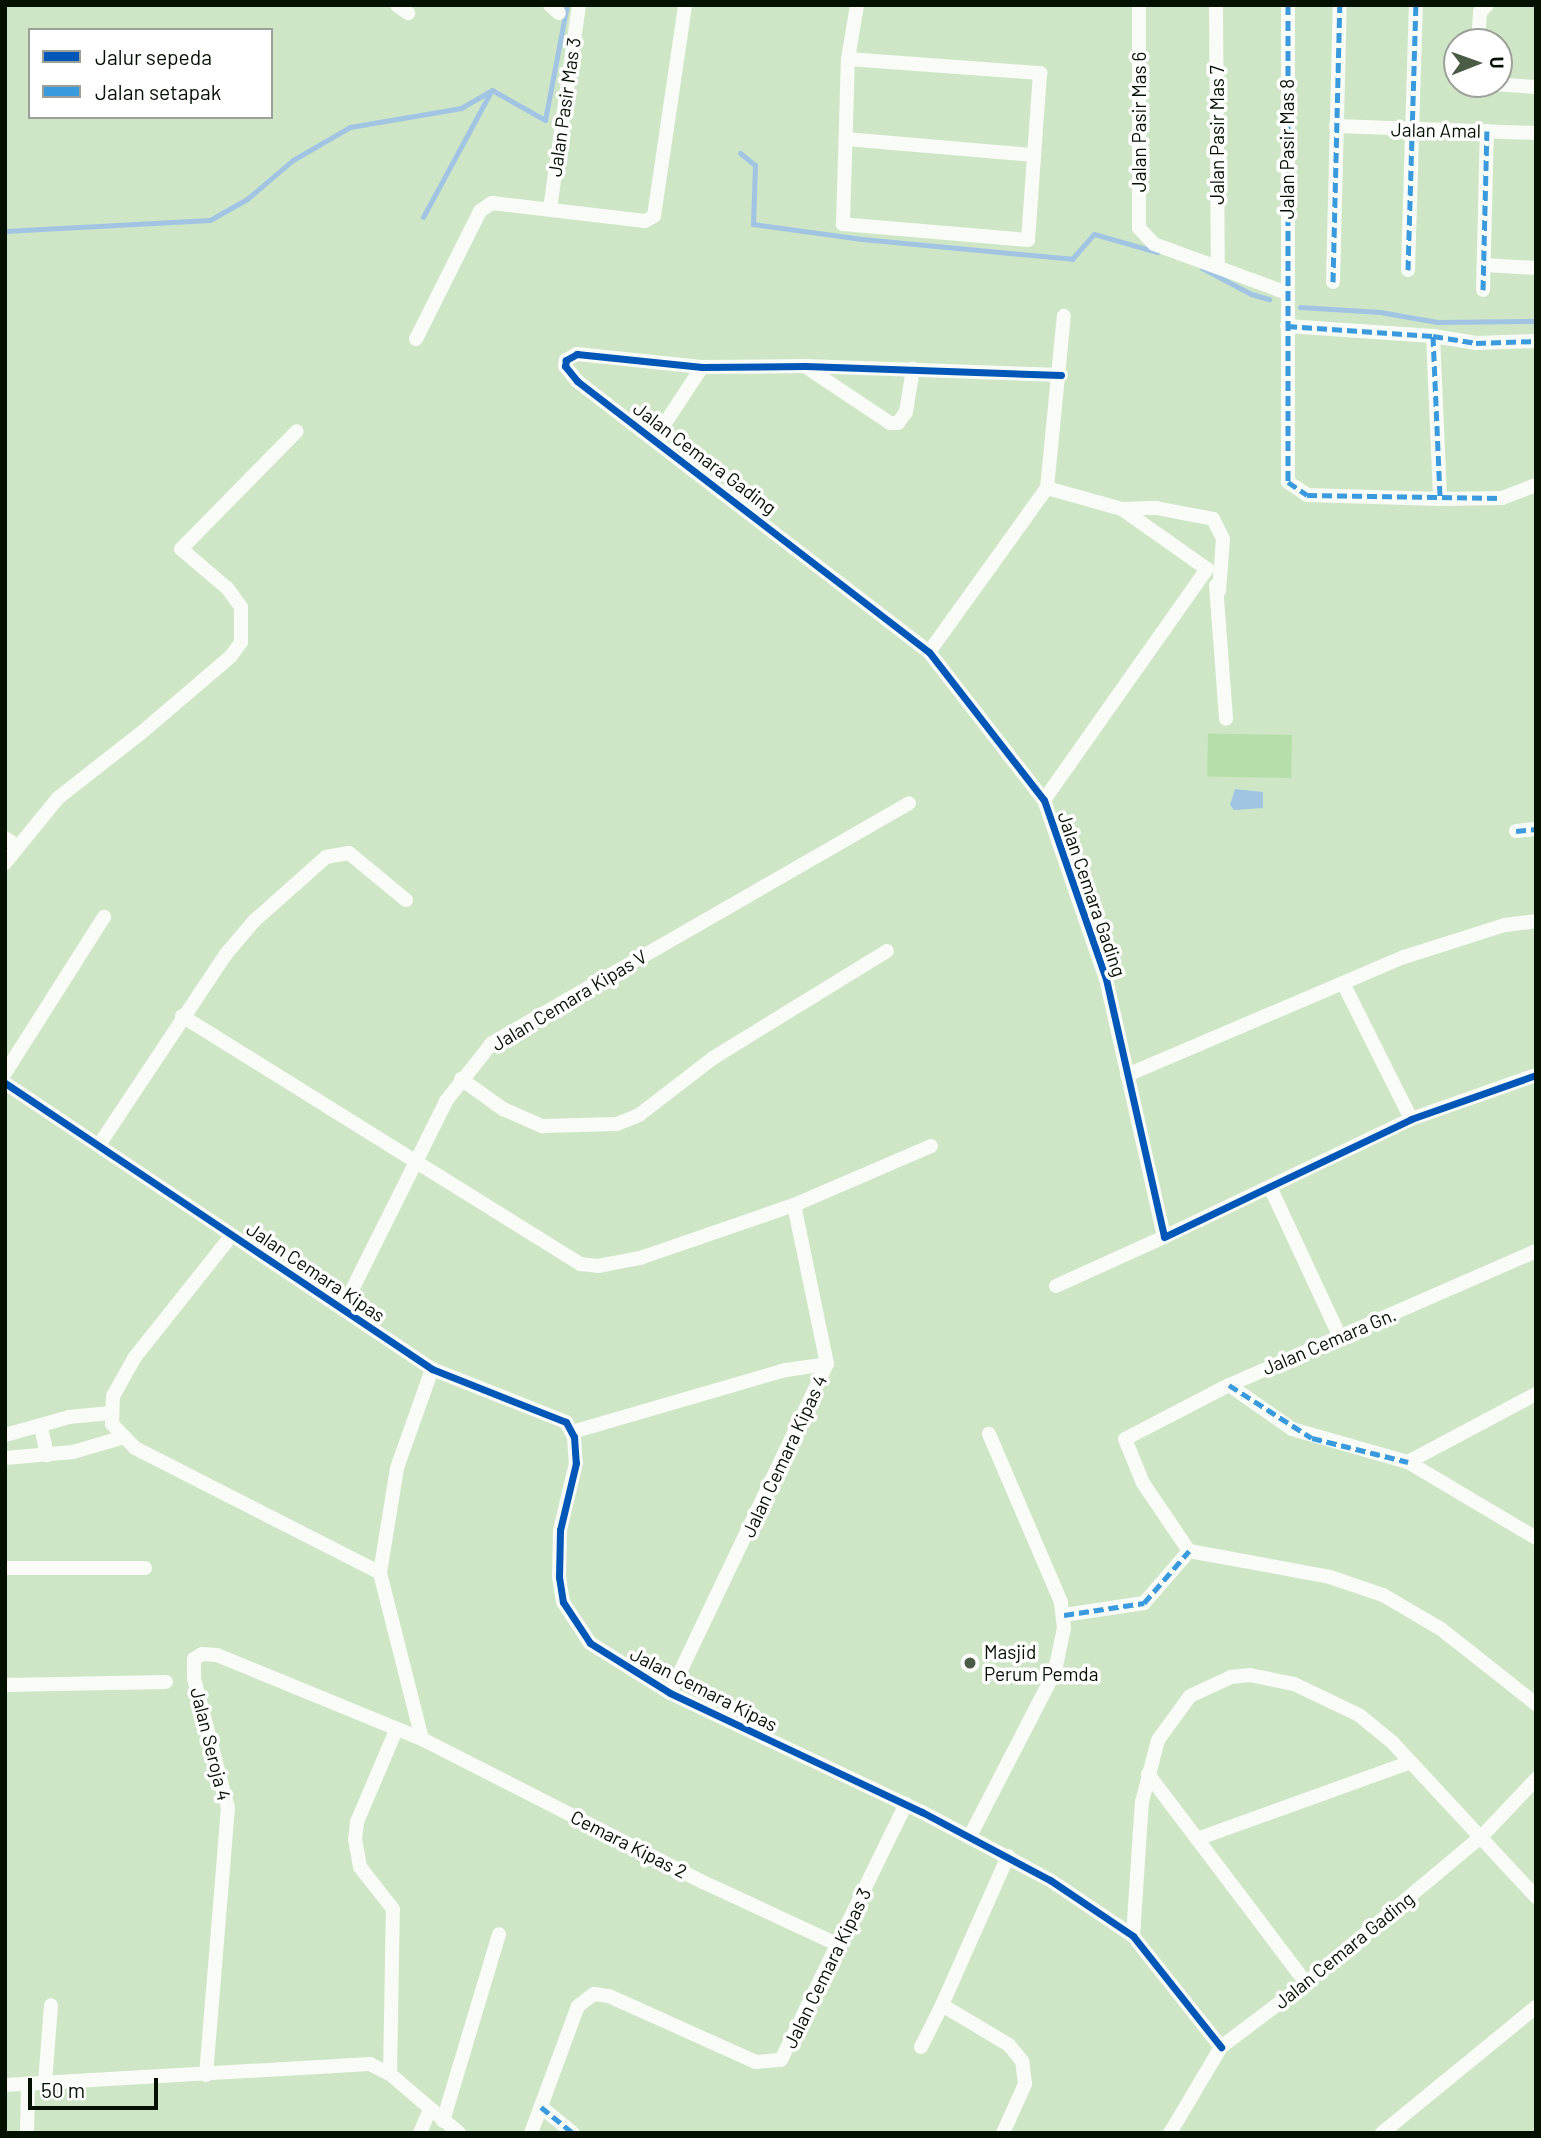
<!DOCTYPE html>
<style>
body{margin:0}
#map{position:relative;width:1541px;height:2138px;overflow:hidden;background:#cee6c6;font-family:Barlow,sans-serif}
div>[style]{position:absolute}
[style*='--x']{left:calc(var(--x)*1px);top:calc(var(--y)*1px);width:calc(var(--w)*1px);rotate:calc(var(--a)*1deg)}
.green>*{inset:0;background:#b6deaa;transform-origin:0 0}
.water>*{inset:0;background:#a2c4e3}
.stream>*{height:5px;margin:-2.5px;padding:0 2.5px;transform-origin:2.5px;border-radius:2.5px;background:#a2c4e3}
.street>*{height:14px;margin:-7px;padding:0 7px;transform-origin:7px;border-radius:7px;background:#f8fbf6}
.quiet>*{height:5px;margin-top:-2.5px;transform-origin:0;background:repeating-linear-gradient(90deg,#399add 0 10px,transparent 0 15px)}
.cycleway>*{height:7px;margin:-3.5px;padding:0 3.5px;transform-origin:3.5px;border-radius:3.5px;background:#0057b8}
.dots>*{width:19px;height:19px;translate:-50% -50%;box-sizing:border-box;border:4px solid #fff;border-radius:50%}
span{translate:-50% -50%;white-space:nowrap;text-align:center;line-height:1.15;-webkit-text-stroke:7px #fff;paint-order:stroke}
.street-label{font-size:19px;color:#041101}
.poi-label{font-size:19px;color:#041101}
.left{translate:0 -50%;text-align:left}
.frame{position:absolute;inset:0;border:7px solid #041101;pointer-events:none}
.legend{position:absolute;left:28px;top:28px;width:245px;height:91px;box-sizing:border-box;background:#fff;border:2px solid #9ba099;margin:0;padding:9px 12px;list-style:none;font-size:21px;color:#041101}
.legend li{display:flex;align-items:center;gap:14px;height:35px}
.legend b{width:35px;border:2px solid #9ba099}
.north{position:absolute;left:1443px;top:28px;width:70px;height:70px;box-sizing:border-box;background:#fff;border:2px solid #9ba099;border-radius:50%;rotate:89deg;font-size:19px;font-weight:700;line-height:28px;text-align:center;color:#041101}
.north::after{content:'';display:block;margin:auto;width:24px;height:32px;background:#4b5c46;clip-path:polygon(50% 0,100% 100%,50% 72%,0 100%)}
.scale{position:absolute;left:28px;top:2078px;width:130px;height:32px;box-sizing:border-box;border:4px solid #041101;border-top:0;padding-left:9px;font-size:21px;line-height:24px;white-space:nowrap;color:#041101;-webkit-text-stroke:5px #fff;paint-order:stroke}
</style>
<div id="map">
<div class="green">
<div style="left:1292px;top:735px;width:43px;height:84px;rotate:91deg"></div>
</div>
<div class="water">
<div style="clip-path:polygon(1235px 789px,1263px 792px,1263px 808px,1234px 810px,1230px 805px)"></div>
</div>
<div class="stream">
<div style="--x:740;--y:153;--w:19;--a:39"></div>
<div style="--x:755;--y:165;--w:59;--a:91.9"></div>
<div style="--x:753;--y:224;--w:110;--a:7.8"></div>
<div style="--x:862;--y:239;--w:211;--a:5.4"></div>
<div style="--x:1072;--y:259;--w:33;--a:-49"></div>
<div style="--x:1094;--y:234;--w:66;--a:15.9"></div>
<div style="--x:423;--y:217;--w:143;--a:-61.6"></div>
<div style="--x:5;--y:231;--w:205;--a:-3.1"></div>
<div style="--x:210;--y:220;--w:43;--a:-29.6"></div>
<div style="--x:247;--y:199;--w:60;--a:-40.3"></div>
<div style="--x:293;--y:160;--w:66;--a:-30.1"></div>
<div style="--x:350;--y:127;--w:113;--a:-9.7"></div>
<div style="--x:461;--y:108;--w:36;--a:-30"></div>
<div style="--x:492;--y:90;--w:61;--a:29.5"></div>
<div style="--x:545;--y:120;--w:117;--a:-79.2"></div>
<div style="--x:1202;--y:268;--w:55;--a:28"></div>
<div style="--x:1251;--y:294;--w:19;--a:16"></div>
<div style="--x:1300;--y:307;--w:80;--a:3.6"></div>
<div style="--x:1380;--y:312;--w:58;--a:10"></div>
<div style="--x:1437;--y:322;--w:99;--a:-0.6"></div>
</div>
<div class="street">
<div style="--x:397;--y:5;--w:14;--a:36"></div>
<div style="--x:550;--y:5;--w:12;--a:42"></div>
<div style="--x:1139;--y:5;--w:223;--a:90"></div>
<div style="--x:1139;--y:228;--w:22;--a:47"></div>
<div style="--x:1154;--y:244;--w:142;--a:20.2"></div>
<div style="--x:1216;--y:5;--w:260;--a:89.6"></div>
<div style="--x:1288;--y:5;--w:477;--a:90"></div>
<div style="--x:1288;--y:482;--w:23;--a:34"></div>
<div style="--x:1307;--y:495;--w:133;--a:1.7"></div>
<div style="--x:1440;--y:499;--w:62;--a:-0.9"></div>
<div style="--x:1502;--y:498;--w:36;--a:-21"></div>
<div style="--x:1478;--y:42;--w:30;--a:-86"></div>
<div style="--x:1480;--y:12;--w:10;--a:-45"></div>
<div style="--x:848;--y:59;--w:193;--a:4.2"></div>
<div style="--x:1040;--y:73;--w:167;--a:94.1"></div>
<div style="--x:1028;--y:240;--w:186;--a:-175.1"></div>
<div style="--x:843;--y:224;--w:165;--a:-88.3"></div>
<div style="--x:848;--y:59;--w:55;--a:-80.5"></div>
<div style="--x:1492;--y:84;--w:44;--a:3.9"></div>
<div style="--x:1336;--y:126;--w:200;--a:2"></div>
<div style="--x:846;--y:139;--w:189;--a:4.9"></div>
<div style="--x:550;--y:209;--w:206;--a:-81.9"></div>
<div style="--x:1485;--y:265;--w:51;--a:3.4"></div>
<div style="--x:1408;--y:270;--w:265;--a:-88.3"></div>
<div style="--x:1333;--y:282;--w:277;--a:-88.6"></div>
<div style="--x:1483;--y:290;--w:159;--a:-88.6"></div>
<div style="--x:1287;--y:326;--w:146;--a:3.9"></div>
<div style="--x:1433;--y:336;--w:163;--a:87.5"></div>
<div style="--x:1433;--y:336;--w:44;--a:9.2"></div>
<div style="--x:1476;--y:343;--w:60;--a:-1.9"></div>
<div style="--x:416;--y:339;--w:143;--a:-63.4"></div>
<div style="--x:480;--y:211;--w:14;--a:-34"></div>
<div style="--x:492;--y:203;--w:154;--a:6.7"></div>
<div style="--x:645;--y:221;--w:10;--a:-29"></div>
<div style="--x:654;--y:216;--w:213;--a:-81.6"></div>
<div style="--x:806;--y:367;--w:101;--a:33.7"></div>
<div style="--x:890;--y:423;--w:8;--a:0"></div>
<div style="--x:898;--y:423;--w:14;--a:-54"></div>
<div style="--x:906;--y:412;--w:44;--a:-80.8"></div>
<div style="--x:1061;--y:375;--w:256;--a:-178"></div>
<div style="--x:805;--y:366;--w:103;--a:179.4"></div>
<div style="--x:702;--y:367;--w:126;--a:-174.1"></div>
<div style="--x:577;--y:354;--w:13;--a:151"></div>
<div style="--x:566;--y:360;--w:6;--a:99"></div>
<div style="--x:565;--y:366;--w:19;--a:51"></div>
<div style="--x:577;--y:381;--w:444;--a:37.6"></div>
<div style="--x:929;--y:652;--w:187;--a:52.2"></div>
<div style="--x:1044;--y:800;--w:189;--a:70.9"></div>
<div style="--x:1106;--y:979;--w:264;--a:77.3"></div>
<div style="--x:1164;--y:1237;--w:274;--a:-25.5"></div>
<div style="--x:1411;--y:1119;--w:133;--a:-19.4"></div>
<div style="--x:654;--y:440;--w:87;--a:-56.7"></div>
<div style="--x:1122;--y:509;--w:34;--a:-2"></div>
<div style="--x:1156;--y:508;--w:58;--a:10.9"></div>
<div style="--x:1213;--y:519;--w:22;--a:63"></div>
<div style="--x:1223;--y:539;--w:52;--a:94.4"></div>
<div style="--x:1216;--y:585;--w:134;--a:85.7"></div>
<div style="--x:929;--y:652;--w:202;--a:-54.3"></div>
<div style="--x:1047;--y:488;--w:173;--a:-84.4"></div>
<div style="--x:1044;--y:800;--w:283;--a:-54.8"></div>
<div style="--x:1207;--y:569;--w:104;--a:-144.8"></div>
<div style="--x:1122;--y:509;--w:78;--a:-164.4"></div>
<div style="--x:1516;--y:831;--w:20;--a:-6"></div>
<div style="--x:5;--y:838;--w:14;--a:34"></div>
<div style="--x:5;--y:863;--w:84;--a:-50.8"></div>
<div style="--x:58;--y:798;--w:105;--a:-38.1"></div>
<div style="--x:141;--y:733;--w:118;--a:-40.5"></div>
<div style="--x:231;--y:656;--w:17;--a:-54"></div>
<div style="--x:241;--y:642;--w:35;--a:-90"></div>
<div style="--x:241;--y:607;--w:24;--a:-126"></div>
<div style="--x:227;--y:588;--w:60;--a:-139.7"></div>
<div style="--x:181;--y:549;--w:165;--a:-45.5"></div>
<div style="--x:1343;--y:983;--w:152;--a:63.4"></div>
<div style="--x:182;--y:1016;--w:469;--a:31.9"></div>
<div style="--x:580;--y:1264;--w:18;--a:6"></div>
<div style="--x:598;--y:1266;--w:43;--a:-10.8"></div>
<div style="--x:640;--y:1258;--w:163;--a:-19"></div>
<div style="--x:794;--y:1205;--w:149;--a:-23.3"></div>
<div style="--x:5;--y:1073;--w:185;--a:-57.6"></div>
<div style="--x:1127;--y:1075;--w:301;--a:-23.1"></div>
<div style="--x:1404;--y:957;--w:106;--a:-17.6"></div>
<div style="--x:1505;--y:925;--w:31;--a:-7"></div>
<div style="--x:461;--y:1079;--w:52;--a:35.5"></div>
<div style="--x:503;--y:1109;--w:43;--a:23.6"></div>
<div style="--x:542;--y:1126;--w:75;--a:-1.5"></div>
<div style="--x:617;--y:1124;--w:24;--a:-22"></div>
<div style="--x:639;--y:1115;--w:93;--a:-37.6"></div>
<div style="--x:713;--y:1058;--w:204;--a:-31.6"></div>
<div style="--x:5;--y:1083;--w:514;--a:33.81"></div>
<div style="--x:432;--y:1369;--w:144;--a:21.6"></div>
<div style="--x:566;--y:1422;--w:17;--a:62"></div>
<div style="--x:574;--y:1437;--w:26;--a:86"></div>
<div style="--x:576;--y:1463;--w:69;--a:103.4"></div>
<div style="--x:560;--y:1530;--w:47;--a:91.2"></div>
<div style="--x:559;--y:1577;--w:25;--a:81"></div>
<div style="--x:563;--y:1602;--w:49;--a:56.6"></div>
<div style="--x:590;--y:1643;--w:94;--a:32"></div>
<div style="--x:670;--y:1693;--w:279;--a:25.3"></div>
<div style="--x:922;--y:1812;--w:145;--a:28"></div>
<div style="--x:1050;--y:1880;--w:100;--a:34"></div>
<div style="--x:1133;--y:1936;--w:142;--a:51.6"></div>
<div style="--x:99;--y:1145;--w:229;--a:-56.4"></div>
<div style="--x:226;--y:954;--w:43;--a:-49.7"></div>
<div style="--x:254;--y:921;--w:96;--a:-41.6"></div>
<div style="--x:326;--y:857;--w:23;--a:-10"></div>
<div style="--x:349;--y:853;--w:74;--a:39.5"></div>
<div style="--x:1270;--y:1187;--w:166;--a:65"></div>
<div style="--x:232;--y:1235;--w:156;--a:128.5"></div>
<div style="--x:135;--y:1357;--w:45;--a:119.4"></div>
<div style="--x:113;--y:1396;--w:28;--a:92"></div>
<div style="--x:112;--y:1424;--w:33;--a:46"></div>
<div style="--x:135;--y:1448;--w:275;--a:27"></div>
<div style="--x:1536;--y:1251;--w:335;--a:156.4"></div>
<div style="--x:1229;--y:1385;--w:117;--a:152.6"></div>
<div style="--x:1125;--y:1439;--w:48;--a:67.8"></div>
<div style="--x:1143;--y:1483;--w:82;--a:55.9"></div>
<div style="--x:1189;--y:1551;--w:143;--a:10.4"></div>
<div style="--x:1330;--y:1577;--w:56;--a:18.8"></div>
<div style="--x:1383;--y:1595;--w:67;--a:30.4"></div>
<div style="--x:1441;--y:1629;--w:121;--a:38.3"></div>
<div style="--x:1056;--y:1286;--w:119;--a:-24.4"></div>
<div style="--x:343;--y:1308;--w:231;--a:-63.5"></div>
<div style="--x:446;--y:1101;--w:74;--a:-51.6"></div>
<div style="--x:492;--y:1043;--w:481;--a:-29.9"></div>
<div style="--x:1229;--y:1385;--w:77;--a:34.9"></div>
<div style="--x:1292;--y:1429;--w:121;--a:15.9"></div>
<div style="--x:1408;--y:1462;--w:149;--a:30.7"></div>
<div style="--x:41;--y:1428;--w:28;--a:77"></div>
<div style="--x:572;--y:1432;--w:223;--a:-16.2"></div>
<div style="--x:786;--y:1370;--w:41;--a:-8.3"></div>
<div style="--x:5;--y:1435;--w:66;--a:-15.7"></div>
<div style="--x:69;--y:1417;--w:41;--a:-5.6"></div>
<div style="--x:5;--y:1458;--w:68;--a:-5"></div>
<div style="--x:73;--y:1452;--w:50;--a:-16.3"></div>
<div style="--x:1408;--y:1462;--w:145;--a:-28"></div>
<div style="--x:5;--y:1568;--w:140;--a:0"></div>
<div style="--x:1064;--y:1615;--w:81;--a:-8.5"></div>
<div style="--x:1144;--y:1603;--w:69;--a:-49.1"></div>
<div style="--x:5;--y:1685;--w:161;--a:-1.1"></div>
<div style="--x:670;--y:1693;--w:365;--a:-64.5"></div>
<div style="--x:827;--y:1364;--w:162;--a:-101.7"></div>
<div style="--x:422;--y:1739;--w:171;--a:-104.2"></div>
<div style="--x:380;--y:1573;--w:106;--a:-80.8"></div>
<div style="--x:397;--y:1468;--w:105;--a:-70.5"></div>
<div style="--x:1148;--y:1774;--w:262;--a:52.9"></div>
<div style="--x:970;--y:1836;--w:186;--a:-62.7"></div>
<div style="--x:1055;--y:1671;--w:44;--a:-78.2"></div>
<div style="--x:1064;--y:1628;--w:26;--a:-97"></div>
<div style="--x:1061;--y:1602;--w:183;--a:-113.2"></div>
<div style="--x:1197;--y:1839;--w:227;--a:-19.8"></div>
<div style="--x:1133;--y:1936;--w:134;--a:-86.2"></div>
<div style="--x:1142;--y:1802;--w:64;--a:-75.5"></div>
<div style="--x:1158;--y:1740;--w:54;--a:-54"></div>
<div style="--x:1190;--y:1696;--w:45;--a:-24.9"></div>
<div style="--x:1231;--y:1677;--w:19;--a:-6"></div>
<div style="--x:1250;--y:1675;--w:45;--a:11.6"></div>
<div style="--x:1294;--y:1684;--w:72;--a:25.5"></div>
<div style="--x:1359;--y:1715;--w:43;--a:39.3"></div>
<div style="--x:1392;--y:1742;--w:212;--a:47.1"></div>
<div style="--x:921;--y:2047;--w:47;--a:-63.4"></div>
<div style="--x:390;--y:2074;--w:165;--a:-89"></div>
<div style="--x:393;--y:1909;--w:53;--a:-128.2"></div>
<div style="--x:360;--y:1867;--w:28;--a:-100"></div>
<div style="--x:355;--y:1839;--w:17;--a:-83"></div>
<div style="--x:357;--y:1822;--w:100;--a:-67"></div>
<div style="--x:206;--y:2075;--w:268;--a:-85.3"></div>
<div style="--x:228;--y:1808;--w:134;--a:-104.7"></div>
<div style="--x:194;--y:1678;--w:19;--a:-90"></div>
<div style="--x:194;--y:1659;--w:9;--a:-32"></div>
<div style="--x:202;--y:1654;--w:15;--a:4"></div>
<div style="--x:217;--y:1655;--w:222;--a:22.3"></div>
<div style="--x:422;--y:1739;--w:315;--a:27"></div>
<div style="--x:703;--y:1882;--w:150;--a:24.9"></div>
<div style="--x:45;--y:2083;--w:78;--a:-85.6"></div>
<div style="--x:5;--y:2085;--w:366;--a:-3.3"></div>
<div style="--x:370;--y:2064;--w:22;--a:27"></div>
<div style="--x:390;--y:2074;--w:91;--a:40.5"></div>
<div style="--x:541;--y:2107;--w:41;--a:39.1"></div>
<div style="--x:443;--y:2121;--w:195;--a:-73.3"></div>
<div style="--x:27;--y:2133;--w:49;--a:-88.8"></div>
<div style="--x:420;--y:2133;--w:25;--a:-67"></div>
<div style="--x:531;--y:2133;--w:135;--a:-69.7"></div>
<div style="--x:578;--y:2006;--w:20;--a:-37"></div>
<div style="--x:594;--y:1994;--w:15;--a:8"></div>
<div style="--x:609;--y:1996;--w:161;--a:24.2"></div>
<div style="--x:756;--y:2062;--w:25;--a:-5"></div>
<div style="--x:781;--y:2060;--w:285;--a:-64"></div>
<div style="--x:1003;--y:2133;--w:54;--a:-65.8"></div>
<div style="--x:1025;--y:2084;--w:23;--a:-97"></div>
<div style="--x:1022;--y:2061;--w:21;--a:-129"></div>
<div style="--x:1009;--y:2045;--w:78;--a:-149.2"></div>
<div style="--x:942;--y:2005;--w:163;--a:-66.1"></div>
<div style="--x:1170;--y:2133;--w:100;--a:-59.3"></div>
<div style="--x:1221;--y:2047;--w:106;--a:-37"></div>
<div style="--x:1306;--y:1983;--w:229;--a:-39.9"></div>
<div style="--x:1482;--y:1836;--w:79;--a:-46.5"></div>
<div style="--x:1382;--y:2133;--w:199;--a:-39.3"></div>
</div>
<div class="quiet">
<div style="--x:1288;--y:5;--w:477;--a:90"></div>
<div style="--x:1288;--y:482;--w:23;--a:34"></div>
<div style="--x:1307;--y:495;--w:195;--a:0.9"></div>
<div style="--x:1408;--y:270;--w:265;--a:-88.3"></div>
<div style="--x:1333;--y:282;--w:277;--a:-88.6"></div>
<div style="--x:1483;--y:290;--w:159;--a:-88.6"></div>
<div style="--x:1287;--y:326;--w:146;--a:3.9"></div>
<div style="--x:1433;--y:336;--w:163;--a:87.5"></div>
<div style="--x:1433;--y:336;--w:44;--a:9.2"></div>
<div style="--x:1476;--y:343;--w:60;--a:-1.9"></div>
<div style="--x:1516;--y:831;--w:20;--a:-6"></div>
<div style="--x:1229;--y:1385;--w:98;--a:32.6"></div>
<div style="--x:1312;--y:1438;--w:99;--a:14"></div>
<div style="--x:1064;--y:1615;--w:81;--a:-8.5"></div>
<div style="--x:1144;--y:1603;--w:69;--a:-49.1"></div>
<div style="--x:541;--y:2107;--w:41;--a:39.1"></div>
</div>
<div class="cycleway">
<div style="--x:1061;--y:375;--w:256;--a:-178"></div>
<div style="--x:805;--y:366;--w:103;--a:179.4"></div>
<div style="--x:702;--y:367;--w:126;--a:-174.1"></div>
<div style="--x:577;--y:354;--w:13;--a:151"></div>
<div style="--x:566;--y:360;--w:6;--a:99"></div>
<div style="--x:565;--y:366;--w:19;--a:51"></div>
<div style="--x:577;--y:381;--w:444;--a:37.6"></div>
<div style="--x:929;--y:652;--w:187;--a:52.2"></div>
<div style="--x:1044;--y:800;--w:189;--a:70.9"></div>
<div style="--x:1106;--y:979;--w:264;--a:77.3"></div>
<div style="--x:1164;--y:1237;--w:274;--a:-25.5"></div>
<div style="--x:1411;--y:1119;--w:133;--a:-19.4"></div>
<div style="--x:5;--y:1083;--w:514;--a:33.81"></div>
<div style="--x:432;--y:1369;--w:144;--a:21.6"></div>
<div style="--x:566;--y:1422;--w:17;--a:62"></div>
<div style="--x:574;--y:1437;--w:26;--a:86"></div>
<div style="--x:576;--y:1463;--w:69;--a:103.4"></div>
<div style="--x:560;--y:1530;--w:47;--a:91.2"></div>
<div style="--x:559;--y:1577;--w:25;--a:81"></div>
<div style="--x:563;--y:1602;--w:49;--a:56.6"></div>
<div style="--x:590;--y:1643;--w:94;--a:32"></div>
<div style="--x:670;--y:1693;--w:279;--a:25.3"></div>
<div style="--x:922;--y:1812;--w:145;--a:28"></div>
<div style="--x:1050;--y:1880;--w:100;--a:34"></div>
<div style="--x:1133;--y:1936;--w:142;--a:51.6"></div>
</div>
<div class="dots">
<div style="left:970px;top:1663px;background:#4b5c46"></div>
</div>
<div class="street-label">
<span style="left:564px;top:107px;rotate:-82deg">Jalan Pasir Mas 3</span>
<span style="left:1139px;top:122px;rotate:-90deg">Jalan Pasir Mas 6</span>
<span style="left:1436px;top:130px;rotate:1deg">Jalan Amal</span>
<span style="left:1217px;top:135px;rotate:-90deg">Jalan Pasir Mas 7</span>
<span style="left:1287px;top:149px;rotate:-90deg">Jalan Pasir Mas 8</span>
<span style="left:705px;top:458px;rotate:37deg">Jalan Cemara Gading</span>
<span style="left:1092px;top:894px;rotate:71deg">Jalan Cemara Gading</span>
<span style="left:569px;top:1000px;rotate:-31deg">Jalan Cemara Kipas V</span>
<span style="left:316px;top:1272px;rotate:34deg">Jalan Cemara Kipas</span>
<span style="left:1329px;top:1341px;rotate:-23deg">Jalan Cemara Gn.</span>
<span style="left:784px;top:1456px;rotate:-65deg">Jalan Cemara Kipas 4</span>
<span style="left:704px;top:1689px;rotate:27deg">Jalan Cemara Kipas</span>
<span style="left:211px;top:1744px;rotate:76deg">Jalan Seroja 4</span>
<span style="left:629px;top:1844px;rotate:27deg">Cemara Kipas 2</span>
<span style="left:1344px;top:1950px;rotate:-39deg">Jalan Cemara Gading</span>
<span style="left:827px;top:1968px;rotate:-64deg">Jalan Cemara Kipas 3</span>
</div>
<div class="poi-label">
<span class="left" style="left:984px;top:1663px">Masjid<br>Perum Pemda</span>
</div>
<div class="frame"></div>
<ul class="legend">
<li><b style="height:9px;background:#0057b8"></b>Jalur sepeda</li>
<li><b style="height:9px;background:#399add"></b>Jalan setapak</li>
</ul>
<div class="north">U</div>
<div class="scale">50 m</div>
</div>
